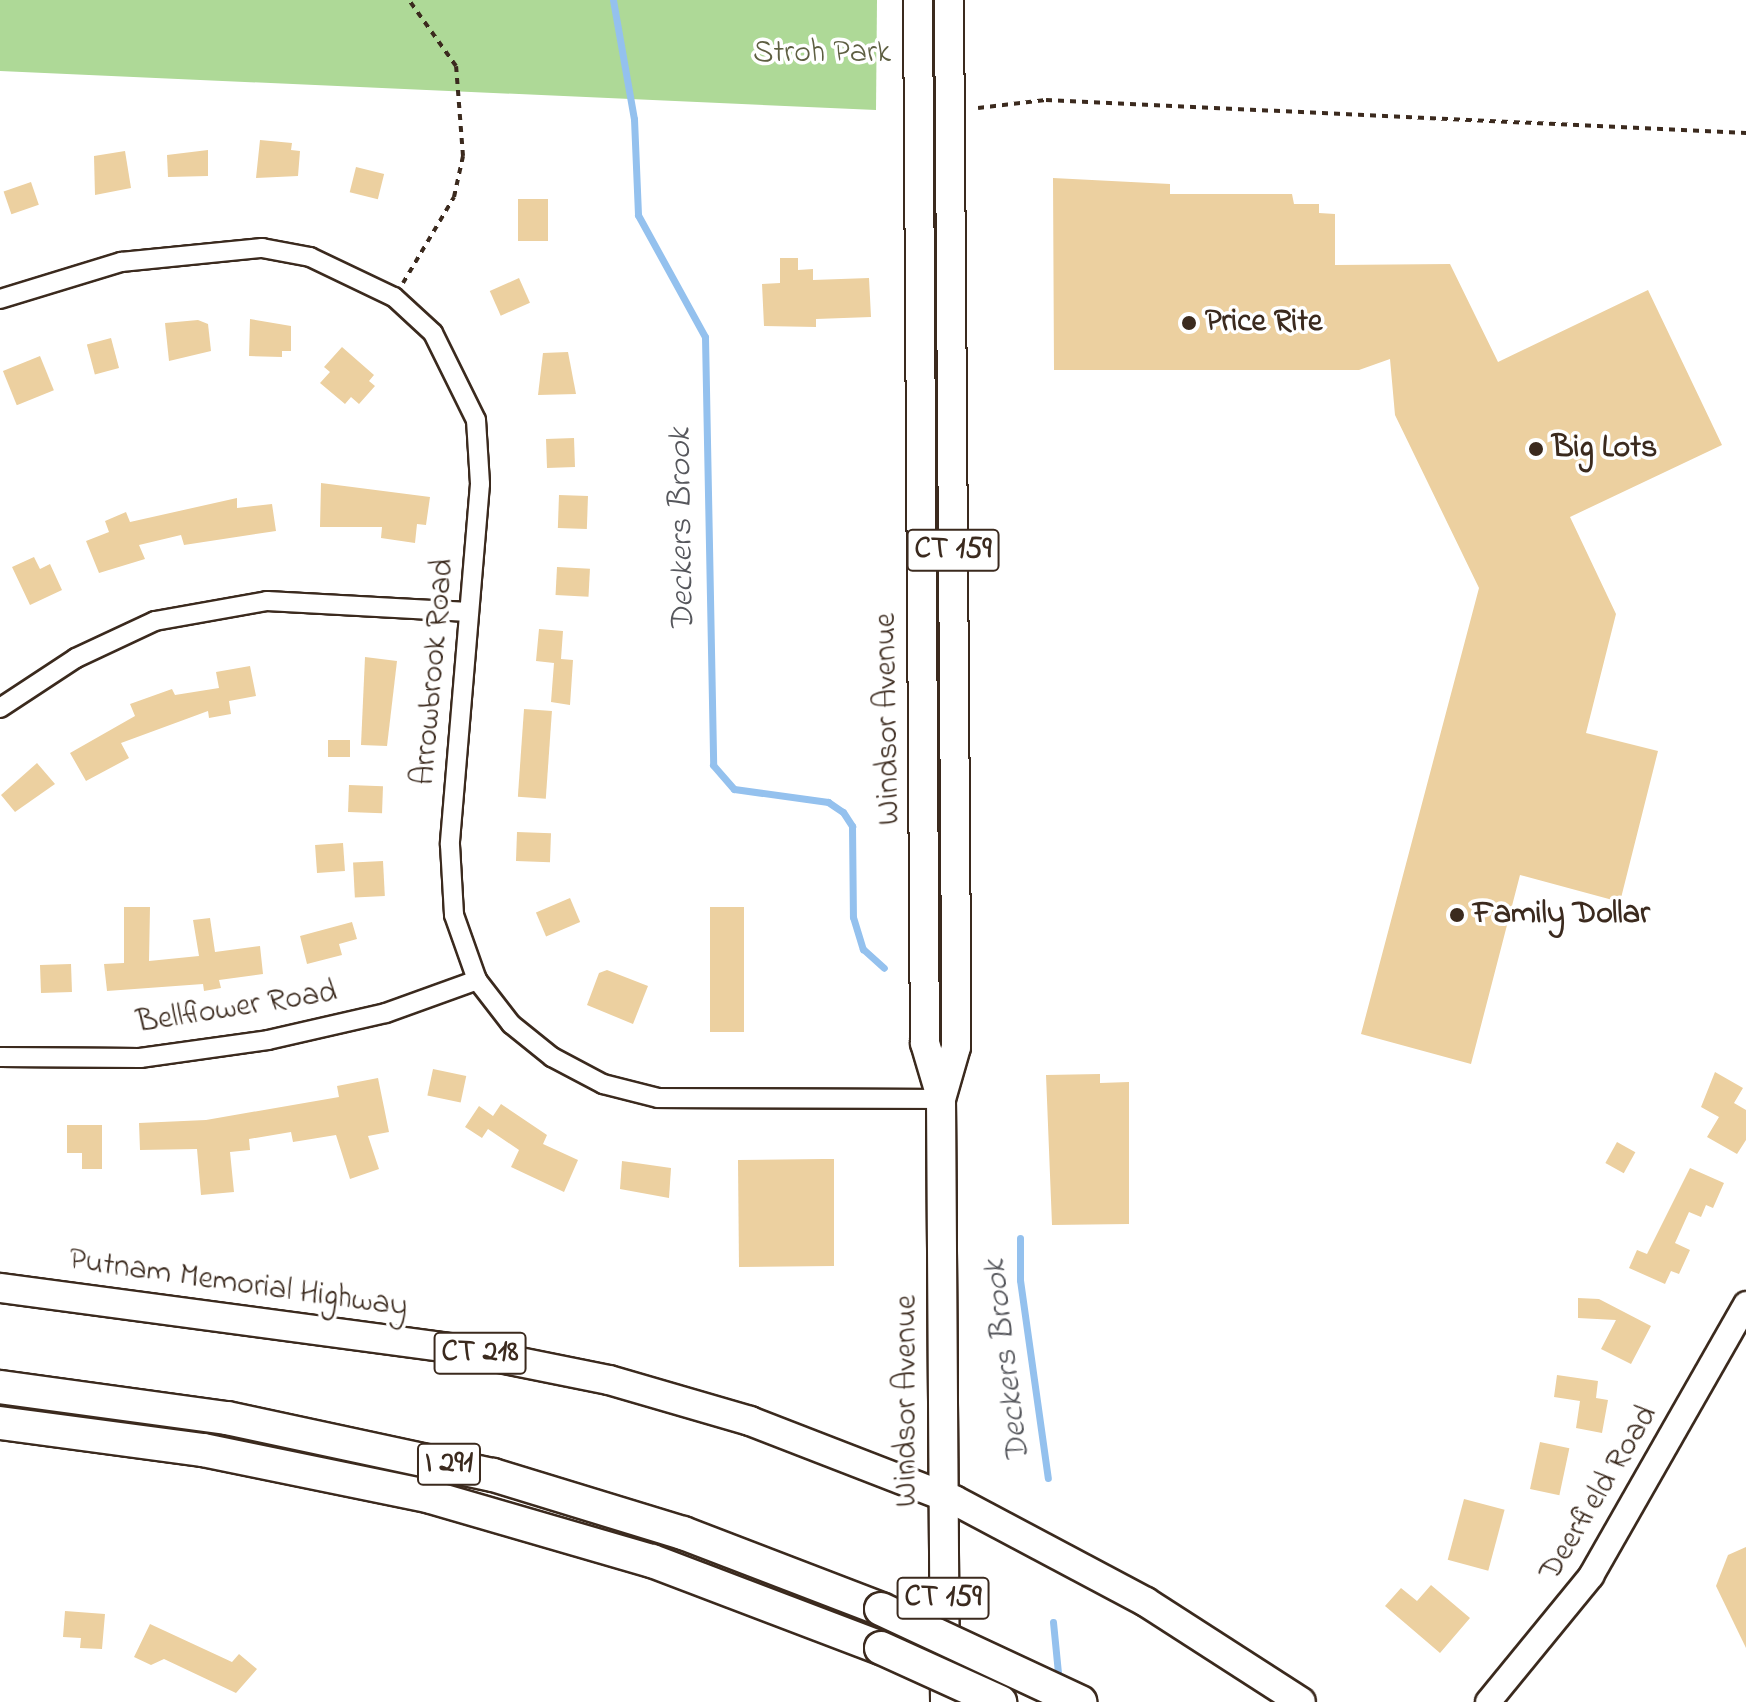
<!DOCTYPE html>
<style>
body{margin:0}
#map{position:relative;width:1746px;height:1702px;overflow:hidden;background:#fff;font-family:"Indie Flower",sans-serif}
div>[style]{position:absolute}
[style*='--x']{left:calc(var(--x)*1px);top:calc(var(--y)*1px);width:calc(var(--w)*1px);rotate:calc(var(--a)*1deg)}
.green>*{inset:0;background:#aed997}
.stream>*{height:7px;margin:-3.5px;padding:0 3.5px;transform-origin:3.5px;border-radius:3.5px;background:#94c1ee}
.building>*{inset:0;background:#ecd0a0;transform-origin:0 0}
.path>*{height:4px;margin-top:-2px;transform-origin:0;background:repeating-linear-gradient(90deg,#3b2a1e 0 6px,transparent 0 12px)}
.roads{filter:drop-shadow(2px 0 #3b2a1e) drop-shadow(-2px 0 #3b2a1e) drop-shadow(0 2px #3b2a1e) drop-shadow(0 -2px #3b2a1e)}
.street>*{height:18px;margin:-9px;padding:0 9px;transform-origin:9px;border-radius:9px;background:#fff}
.secondary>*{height:24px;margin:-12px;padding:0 12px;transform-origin:12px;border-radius:12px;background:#fff}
.primary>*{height:28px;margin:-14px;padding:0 14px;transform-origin:14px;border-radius:14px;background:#fff}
.highway>*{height:32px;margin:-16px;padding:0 16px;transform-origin:16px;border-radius:16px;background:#fff}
.bridges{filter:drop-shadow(2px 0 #3b2a1e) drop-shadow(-2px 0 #3b2a1e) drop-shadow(0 2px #3b2a1e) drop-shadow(0 -2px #3b2a1e)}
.highway-bridge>*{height:32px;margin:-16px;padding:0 16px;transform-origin:16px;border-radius:16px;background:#fff}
.dots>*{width:22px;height:22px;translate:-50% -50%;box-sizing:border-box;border:4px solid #fff;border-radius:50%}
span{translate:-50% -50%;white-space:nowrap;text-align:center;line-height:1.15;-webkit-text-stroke:7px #fff;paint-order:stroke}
.shield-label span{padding:2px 6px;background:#fff;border:2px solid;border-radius:6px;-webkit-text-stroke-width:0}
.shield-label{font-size:30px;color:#3b2a1e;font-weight:700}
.park-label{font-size:32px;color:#5e5f42}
.poi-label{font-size:32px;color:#3b2a1e;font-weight:700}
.left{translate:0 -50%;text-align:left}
.street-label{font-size:32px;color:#3b2a1e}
.water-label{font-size:34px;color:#56575c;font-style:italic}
</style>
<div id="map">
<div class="green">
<div style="clip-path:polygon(0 0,877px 0,876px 110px,0 71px)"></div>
</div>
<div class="stream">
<div style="--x:613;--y:0;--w:121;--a:80"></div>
<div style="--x:634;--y:119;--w:96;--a:87.6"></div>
<div style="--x:638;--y:215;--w:139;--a:61.2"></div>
<div style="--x:705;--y:337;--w:428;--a:88.9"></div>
<div style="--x:713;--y:765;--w:32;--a:49"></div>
<div style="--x:734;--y:789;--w:95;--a:7.9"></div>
<div style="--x:828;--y:802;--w:18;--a:34"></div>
<div style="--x:843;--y:812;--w:17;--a:57"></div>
<div style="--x:852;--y:826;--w:91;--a:89.4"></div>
<div style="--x:853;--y:917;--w:34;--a:73"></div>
<div style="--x:863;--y:949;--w:28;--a:42"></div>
<div style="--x:1020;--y:1238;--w:42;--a:90"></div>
<div style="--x:1020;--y:1280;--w:200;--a:82"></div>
<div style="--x:1053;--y:1622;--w:61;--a:84.4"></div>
</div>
<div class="building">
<div style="clip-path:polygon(260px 140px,292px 143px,291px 150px,300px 151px,298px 176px,256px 178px)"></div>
<div style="clip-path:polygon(208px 150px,208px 176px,168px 177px,167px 155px)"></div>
<div style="clip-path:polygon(125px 151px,131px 188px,95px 195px,94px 156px)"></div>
<div style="left:356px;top:167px;width:29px;height:26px;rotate:14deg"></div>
<div style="clip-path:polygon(1053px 178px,1170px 184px,1170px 194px,1292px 194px,1294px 204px,1319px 204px,1319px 213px,1335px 214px,1335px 265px,1450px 264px,1498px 362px,1648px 290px,1722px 445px,1570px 517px,1616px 614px,1586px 733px,1658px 751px,1620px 902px,1520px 875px,1471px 1064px,1361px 1034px,1479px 588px,1395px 415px,1390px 359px,1359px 370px,1054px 370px)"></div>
<div style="left:31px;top:182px;width:24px;height:29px;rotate:71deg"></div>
<div style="left:518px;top:199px;width:30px;height:42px"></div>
<div style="clip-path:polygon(780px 258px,798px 258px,798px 270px,813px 269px,813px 280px,869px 278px,871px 317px,816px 319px,816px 327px,764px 326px,762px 284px,780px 283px)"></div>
<div style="left:519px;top:278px;width:27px;height:32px;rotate:66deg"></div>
<div style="clip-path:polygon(250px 319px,291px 326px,291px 351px,282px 351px,282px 357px,249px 356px)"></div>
<div style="clip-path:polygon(198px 320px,208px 324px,211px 351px,169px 361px,165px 323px)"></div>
<div style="left:111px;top:338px;width:31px;height:25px;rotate:75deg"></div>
<div style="clip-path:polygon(342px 347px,374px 375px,369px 381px,375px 386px,359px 404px,351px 397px,345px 404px,320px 383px,330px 372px,324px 367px)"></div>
<div style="clip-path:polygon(568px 352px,576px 394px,538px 395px,543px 353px)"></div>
<div style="left:40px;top:356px;width:37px;height:40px;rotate:68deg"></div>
<div style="left:574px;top:438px;width:29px;height:28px;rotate:88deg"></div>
<div style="clip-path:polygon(321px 483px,430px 497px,426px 525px,417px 524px,415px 543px,381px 538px,382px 527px,320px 527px)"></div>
<div style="left:559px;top:495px;width:29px;height:33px;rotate:2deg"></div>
<div style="clip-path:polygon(237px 498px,237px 508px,272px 504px,276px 531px,184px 545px,181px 535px,139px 545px,145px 559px,99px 573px,86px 541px,109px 532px,105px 521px,126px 512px,130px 522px)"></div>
<div style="clip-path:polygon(34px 557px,40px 569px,50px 564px,62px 590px,30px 605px,12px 567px)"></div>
<div style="left:557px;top:567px;width:33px;height:28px;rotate:3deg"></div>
<div style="clip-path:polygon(539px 629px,563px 631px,561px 659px,573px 660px,570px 705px,551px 702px,554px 663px,536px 661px)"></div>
<div style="clip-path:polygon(365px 657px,397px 661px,387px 746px,361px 745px)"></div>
<div style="clip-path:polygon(250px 666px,256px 696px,229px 701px,231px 714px,209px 718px,208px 711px,121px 743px,129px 758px,86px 781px,70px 753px,135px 716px,130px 704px,172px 689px,175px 695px,219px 688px,216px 672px)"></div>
<div style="left:524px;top:709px;width:28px;height:88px;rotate:4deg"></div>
<div style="left:328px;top:740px;width:22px;height:17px"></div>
<div style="clip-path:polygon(37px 763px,55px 784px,15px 812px,1px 795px)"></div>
<div style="left:349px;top:785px;width:34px;height:27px;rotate:2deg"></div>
<div style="left:517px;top:832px;width:34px;height:29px;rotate:2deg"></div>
<div style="left:343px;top:843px;width:28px;height:28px;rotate:86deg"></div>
<div style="left:383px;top:861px;width:35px;height:30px;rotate:87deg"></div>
<div style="left:570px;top:898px;width:26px;height:37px;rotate:67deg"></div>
<div style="clip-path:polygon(124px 907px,150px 907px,149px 961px,199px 956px,193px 920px,210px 918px,215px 952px,260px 946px,263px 974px,219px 980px,221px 988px,204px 991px,203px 984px,107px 991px,104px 964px,124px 963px)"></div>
<div style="left:744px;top:907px;width:125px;height:34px;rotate:90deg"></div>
<div style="clip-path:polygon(352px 922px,357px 939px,339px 944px,342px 955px,307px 964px,300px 936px)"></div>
<div style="left:71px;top:964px;width:28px;height:31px;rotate:88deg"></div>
<div style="clip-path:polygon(607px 970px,648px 986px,633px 1024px,587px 1005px,599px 973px)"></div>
<div style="left:433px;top:1069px;width:34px;height:27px;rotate:12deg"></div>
<div style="clip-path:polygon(1715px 1072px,1743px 1088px,1734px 1103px,1746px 1110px,1746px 1140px,1737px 1154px,1707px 1137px,1719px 1117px,1701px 1107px)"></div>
<div style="clip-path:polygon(1100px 1074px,1100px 1083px,1129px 1082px,1129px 1224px,1052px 1225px,1046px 1075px)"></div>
<div style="clip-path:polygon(378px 1078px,389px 1132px,368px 1136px,379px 1169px,350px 1179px,336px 1135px,293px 1142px,291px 1132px,249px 1139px,250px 1150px,230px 1152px,234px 1192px,201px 1195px,197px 1149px,140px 1150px,139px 1123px,206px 1120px,339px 1097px,337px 1086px)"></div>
<div style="clip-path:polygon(501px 1104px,547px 1135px,543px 1144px,578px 1160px,564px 1192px,511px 1167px,519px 1150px,488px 1129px,482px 1138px,465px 1127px,479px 1106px,493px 1116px)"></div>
<div style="clip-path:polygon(67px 1125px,102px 1125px,102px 1169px,82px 1169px,82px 1153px,67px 1153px)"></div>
<div style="left:1617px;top:1142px;width:21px;height:24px;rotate:29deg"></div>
<div style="clip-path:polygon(824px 1159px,834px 1159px,834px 1266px,739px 1267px,738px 1160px)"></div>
<div style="clip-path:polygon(622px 1161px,671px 1168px,669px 1198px,620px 1189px)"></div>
<div style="clip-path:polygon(1690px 1168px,1724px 1183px,1713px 1208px,1706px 1205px,1701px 1217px,1689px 1212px,1675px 1243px,1690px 1250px,1679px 1274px,1671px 1271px,1665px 1284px,1629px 1268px,1637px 1250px,1647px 1254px)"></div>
<div style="clip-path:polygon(1578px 1298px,1599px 1299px,1651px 1326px,1631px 1364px,1601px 1349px,1616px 1320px,1578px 1318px)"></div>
<div style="clip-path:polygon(1557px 1375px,1598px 1381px,1596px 1398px,1608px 1400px,1602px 1433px,1576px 1428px,1580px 1401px,1554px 1397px)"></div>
<div style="left:1540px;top:1442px;width:30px;height:48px;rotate:12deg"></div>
<div style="left:1464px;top:1499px;width:42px;height:63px;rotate:15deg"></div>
<div style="clip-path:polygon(1746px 1547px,1746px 1648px,1716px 1586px,1728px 1555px)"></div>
<div style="clip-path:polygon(1431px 1585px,1470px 1618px,1440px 1653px,1385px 1606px,1401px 1588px,1417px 1601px)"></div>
<div style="clip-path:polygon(65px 1611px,105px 1614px,102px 1649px,80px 1648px,81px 1638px,63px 1637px)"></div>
<div style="clip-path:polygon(150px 1624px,232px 1662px,239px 1654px,257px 1669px,236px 1693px,164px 1659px,151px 1665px,134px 1657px)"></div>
</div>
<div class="path">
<div style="--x:978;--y:108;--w:68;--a:-6.7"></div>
<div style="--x:1046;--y:100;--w:701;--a:2.7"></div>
<div style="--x:403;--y:283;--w:100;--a:-59.3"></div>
<div style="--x:454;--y:197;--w:42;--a:-77.6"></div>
<div style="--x:463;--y:156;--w:90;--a:-94.4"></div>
<div style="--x:456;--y:66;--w:81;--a:-125.5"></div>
</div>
<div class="roads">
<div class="street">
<div style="--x:0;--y:299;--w:127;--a:-17"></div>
<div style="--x:121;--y:262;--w:142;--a:-5.7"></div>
<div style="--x:262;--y:248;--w:49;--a:10.6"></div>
<div style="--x:310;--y:257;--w:93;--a:25.5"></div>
<div style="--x:394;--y:297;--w:53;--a:42.7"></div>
<div style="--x:433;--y:333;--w:97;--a:63.7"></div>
<div style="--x:476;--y:420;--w:64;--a:86.4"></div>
<div style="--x:480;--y:484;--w:362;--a:94.8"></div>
<div style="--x:450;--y:845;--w:70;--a:86.7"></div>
<div style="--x:454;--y:915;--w:69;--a:70.5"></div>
<div style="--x:477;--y:980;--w:56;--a:52.3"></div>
<div style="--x:511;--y:1024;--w:53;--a:38.8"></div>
<div style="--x:552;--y:1057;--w:58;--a:27.9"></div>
<div style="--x:603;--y:1084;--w:57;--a:14.3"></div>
<div style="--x:658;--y:1098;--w:283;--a:0.2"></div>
<div style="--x:0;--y:708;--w:91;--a:-33.3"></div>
<div style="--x:76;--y:658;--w:87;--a:-25.1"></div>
<div style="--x:155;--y:621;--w:114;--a:-10.1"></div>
<div style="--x:267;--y:601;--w:202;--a:3.1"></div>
<div style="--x:0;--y:1057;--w:140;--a:0.4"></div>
<div style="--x:140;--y:1058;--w:129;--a:-8"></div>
<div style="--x:268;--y:1040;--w:121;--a:-12.9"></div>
<div style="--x:386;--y:1013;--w:97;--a:-19.9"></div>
</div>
<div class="secondary">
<div style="--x:1488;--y:1702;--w:163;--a:-50.7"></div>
<div style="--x:1591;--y:1576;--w:313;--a:-60.3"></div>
</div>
<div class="primary">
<div style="--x:918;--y:0;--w:1043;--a:89.62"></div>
<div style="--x:925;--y:1043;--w:56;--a:73.5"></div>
<div style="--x:0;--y:1288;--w:454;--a:7.6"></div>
<div style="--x:450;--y:1348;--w:162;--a:11.4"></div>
<div style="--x:609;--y:1380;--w:147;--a:16.2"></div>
<div style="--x:750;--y:1421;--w:219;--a:21.2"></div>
<div style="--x:954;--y:1500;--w:217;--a:28"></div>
<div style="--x:1146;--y:1602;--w:184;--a:32.8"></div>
<div style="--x:945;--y:1702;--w:603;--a:-90.38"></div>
<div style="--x:941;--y:1099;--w:54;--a:-73.9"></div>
<div style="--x:956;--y:1047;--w:86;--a:-90"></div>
<div style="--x:956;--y:961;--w:961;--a:-90.42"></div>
</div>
<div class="highway">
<div style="--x:0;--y:1387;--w:229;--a:7.8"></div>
<div style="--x:227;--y:1418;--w:272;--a:12.1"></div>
<div style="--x:493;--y:1475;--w:199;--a:17"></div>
<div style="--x:683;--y:1533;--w:212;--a:21"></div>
<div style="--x:0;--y:1423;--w:205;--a:7.6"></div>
<div style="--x:203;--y:1450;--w:233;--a:11.6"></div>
<div style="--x:431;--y:1497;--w:230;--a:16.2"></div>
<div style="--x:652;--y:1561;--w:245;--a:20.8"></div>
</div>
</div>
<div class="bridges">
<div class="highway-bridge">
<div style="--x:881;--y:1609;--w:220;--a:25"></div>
<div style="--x:881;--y:1648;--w:131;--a:24.4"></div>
</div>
</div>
<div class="dots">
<div style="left:1189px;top:323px;background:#3b2a1e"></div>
<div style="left:1536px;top:449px;background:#3b2a1e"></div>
<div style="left:1457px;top:915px;background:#3b2a1e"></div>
</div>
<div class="shield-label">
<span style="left:953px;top:550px">CT 159</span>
<span style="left:480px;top:1353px">CT 218</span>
<span style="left:449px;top:1464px">I 291</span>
<span style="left:943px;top:1598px">CT 159</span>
</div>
<div class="park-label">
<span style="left:822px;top:54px">Stroh Park</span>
</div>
<div class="poi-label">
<span class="left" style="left:1205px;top:323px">Price Rite</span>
<span class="left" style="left:1552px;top:449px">Big Lots</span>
<span class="left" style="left:1473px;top:915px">Family Dollar</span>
</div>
<div class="street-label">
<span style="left:435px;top:672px;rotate:-85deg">Arrowbrook Road</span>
<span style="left:889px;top:719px;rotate:-91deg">Windsor Avenue</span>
<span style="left:237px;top:1009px;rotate:-9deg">Bellflower Road</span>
<span style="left:238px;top:1285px;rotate:8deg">Putnam Memorial Highway</span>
<span style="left:908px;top:1401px;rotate:-90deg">Windsor Avenue</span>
<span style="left:1600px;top:1494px;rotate:-59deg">Deerfield Road</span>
</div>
<div class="water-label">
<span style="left:683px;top:530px;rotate:-91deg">Deckers Brook</span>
<span style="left:1008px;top:1361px;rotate:-97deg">Deckers Brook</span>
</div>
</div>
